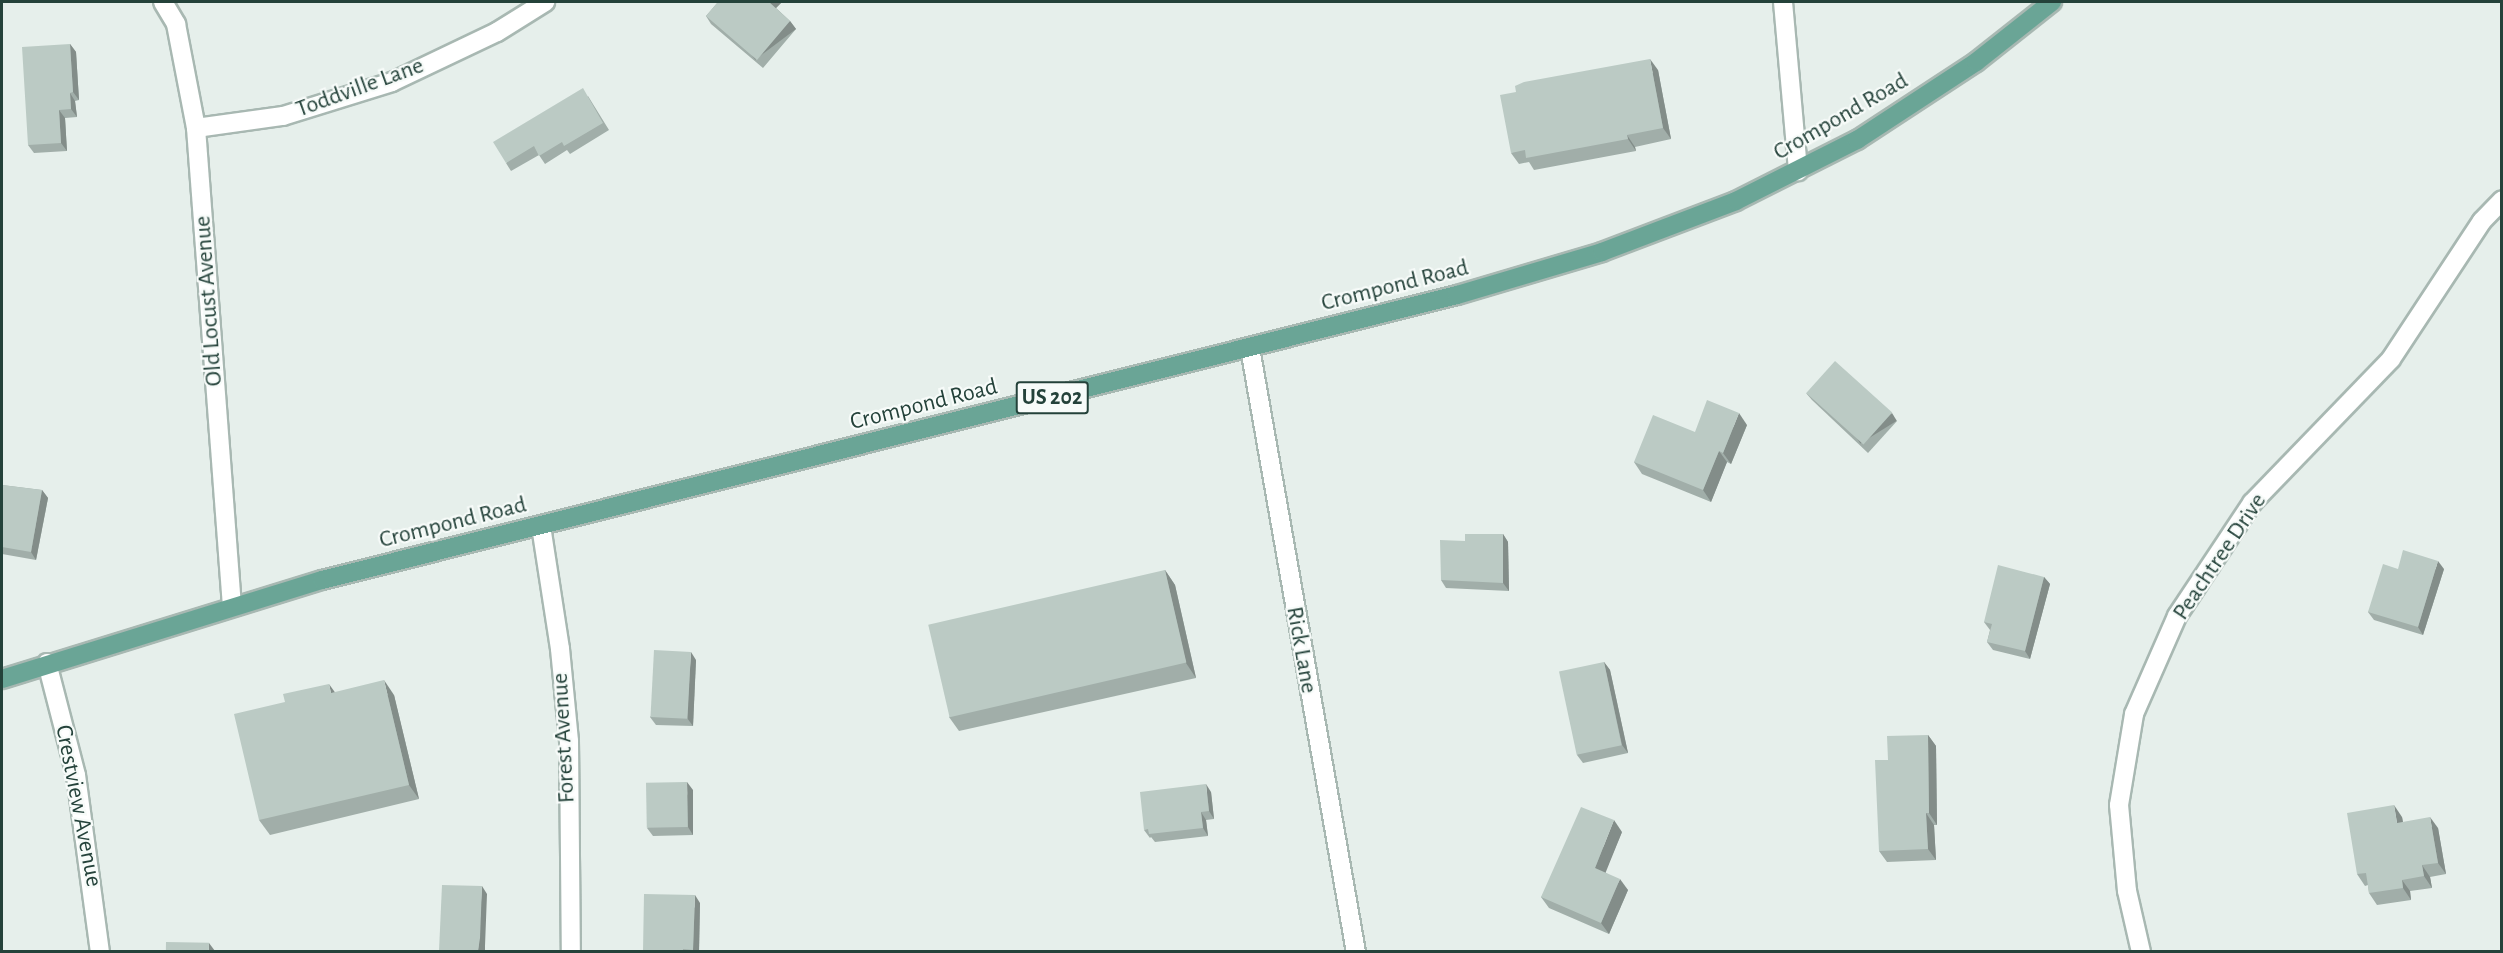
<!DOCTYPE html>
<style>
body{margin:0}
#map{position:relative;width:2503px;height:953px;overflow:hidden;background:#e6efeb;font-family:"Alegreya Sans",sans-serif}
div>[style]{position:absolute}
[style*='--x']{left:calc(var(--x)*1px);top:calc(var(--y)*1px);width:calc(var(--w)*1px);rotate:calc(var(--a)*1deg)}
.roads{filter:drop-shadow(2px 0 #a8b8b2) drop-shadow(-2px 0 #a8b8b2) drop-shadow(0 2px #a8b8b2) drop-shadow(0 -2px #a8b8b2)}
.minor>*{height:18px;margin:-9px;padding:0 9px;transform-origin:9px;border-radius:9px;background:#fff}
.major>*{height:18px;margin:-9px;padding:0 9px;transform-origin:9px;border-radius:9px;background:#6aa596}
.wall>*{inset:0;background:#a1aea9}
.shaded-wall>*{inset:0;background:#838d89;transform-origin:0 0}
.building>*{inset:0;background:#bbcac4;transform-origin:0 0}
span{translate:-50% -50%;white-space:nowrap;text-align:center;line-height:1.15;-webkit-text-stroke:4.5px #f7fbf9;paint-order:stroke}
.shield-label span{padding:2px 4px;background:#f7fbf9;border:2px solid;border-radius:4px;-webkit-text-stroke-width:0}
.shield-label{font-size:22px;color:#24423a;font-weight:700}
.street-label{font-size:24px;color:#24423a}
.frame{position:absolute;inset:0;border:3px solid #24423a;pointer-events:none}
</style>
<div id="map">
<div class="roads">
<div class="minor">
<div style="--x:163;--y:2;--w:26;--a:59"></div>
<div style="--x:176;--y:24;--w:106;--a:79.1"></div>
<div style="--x:196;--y:128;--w:478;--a:85.7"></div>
<div style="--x:1783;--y:2;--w:170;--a:84.9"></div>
<div style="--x:196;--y:128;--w:88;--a:-7.9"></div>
<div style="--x:283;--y:116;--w:114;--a:-17.3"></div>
<div style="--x:392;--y:82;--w:116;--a:-25.5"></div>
<div style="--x:497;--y:32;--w:57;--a:-32"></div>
<div style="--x:1250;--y:348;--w:613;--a:80.05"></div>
<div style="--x:541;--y:526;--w:124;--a:81.2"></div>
<div style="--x:560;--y:649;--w:92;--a:84.4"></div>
<div style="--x:569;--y:741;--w:211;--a:89.5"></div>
<div style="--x:47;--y:663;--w:116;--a:75.5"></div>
<div style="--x:76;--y:775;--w:179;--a:82.3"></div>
<div style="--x:2141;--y:952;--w:63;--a:-102.9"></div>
<div style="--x:2127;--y:891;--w:86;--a:-95.3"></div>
<div style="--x:2119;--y:805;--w:92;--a:-80.6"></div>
<div style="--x:2134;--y:714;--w:107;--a:-66.3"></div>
<div style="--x:2177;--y:616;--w:136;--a:-56.4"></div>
<div style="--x:2252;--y:503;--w:200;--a:-46"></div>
<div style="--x:2391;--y:359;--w:165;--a:-56.6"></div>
<div style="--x:2482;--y:221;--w:29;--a:-46"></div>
</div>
<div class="major">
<div style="--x:2;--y:679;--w:335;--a:-17.2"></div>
<div style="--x:322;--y:580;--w:1170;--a:-14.1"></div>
<div style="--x:1457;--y:295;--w:151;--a:-16.5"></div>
<div style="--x:1602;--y:252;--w:143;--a:-20.8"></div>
<div style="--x:1736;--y:201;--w:136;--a:-26.8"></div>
<div style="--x:1857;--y:140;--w:142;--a:-33.2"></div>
<div style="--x:1976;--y:62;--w:97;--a:-38.3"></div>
</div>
</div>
<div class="wall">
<div style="clip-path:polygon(718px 2px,782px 2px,776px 8px,790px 21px,796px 29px,763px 68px,711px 24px,706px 16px)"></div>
<div style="clip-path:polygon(70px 44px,76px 52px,79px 100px,75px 101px,77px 117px,65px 118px,67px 151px,34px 153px,28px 145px)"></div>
<div style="clip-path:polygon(1658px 70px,1671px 139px,1635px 147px,1636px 151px,1534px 170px,1529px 162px,1519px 164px,1511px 153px)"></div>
<div style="clip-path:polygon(588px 96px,609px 130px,570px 154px,567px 150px,545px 164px,539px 155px,511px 171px,506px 163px)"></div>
<div style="clip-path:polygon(1806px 393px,1897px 421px,1868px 453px,1812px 400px)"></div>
<div style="clip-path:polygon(1747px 425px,1731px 464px,1727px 462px,1711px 502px,1642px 474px,1634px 462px,1695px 432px)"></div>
<div style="clip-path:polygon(2px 485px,42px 490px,48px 498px,36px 560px,2px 554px)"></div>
<div style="clip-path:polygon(1503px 534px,1508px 542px,1509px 591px,1446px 588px,1441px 580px,1465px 541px)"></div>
<div style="clip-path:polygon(2398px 569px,2444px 569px,2423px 635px,2374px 620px,2368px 612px)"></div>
<div style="clip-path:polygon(1165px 570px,1175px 585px,1196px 678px,959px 731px,949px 717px)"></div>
<div style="clip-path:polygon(2044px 577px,2050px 584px,2030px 659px,1993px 650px,1987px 642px,1990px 630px,1984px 622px)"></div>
<div style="clip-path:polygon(696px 660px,693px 726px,656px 725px,650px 717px)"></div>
<div style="clip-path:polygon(1604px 662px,1610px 670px,1628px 753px,1583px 763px,1577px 755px)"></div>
<div style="clip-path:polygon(335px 692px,394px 695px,419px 799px,270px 835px,259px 820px)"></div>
<div style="clip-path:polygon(1928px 735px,1936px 746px,1937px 825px,1934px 825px,1936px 860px,1887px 862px,1879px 851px,1888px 760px)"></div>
<div style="clip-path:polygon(693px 790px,693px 835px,653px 836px,647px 828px)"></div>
<div style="clip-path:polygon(1211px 792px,1214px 819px,1206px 820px,1208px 836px,1155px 842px,1151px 837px,1150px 838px,1144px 830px)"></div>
<div style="clip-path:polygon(2402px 817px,2403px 822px,2438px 828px,2446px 874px,2430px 877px,2432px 888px,2410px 891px,2411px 900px,2377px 905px,2369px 893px,2368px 885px,2365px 886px,2357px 874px)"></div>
<div style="clip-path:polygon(1622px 832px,1605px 872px,1628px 890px,1609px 934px,1549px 908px,1541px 897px)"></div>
<div style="clip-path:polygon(700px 903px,699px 951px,643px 951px)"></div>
</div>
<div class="shaded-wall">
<div style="clip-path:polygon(769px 2px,782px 2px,774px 10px)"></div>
<div style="left:790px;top:21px;width:10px;height:51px;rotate:53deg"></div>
<div style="clip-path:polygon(70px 44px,76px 52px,79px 100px,73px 92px)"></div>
<div style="clip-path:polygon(1650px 59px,1658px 70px,1671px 139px,1663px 128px)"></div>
<div style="clip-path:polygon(70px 93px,75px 101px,77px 117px,71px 109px)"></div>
<div style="clip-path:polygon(59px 110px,65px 118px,67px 151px,61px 143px)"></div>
<div style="clip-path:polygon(1627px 135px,1635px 147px,1636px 151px,1628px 139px)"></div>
<div style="clip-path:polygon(1739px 413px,1747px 425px,1731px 464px,1723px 453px)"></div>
<div style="left:1892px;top:413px;width:9px;height:43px;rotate:58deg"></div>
<div style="clip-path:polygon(1719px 451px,1727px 462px,1711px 502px,1703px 490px)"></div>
<div style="clip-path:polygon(42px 490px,48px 498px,36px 560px,31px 552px)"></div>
<div style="clip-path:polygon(1503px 534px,1508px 542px,1509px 591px,1503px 583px)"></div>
<div style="clip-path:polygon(2438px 561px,2444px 569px,2423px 635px,2418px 627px)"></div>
<div style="clip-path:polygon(1165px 570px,1175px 585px,1196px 678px,1186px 663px)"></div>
<div style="clip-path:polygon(2044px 577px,2050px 584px,2030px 659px,2025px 651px)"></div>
<div style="clip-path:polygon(691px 652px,696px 660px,693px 726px,687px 718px)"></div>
<div style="clip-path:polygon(1604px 662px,1610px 670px,1628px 753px,1622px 745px)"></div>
<div style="clip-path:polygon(384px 680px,394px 695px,419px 799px,409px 785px)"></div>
<div style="clip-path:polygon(329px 684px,339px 698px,331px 693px)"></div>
<div style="clip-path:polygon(1928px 735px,1936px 746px,1937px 825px,1929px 813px)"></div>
<div style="clip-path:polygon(687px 782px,693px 790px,693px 835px,688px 827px)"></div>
<div style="clip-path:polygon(1206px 784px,1211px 792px,1214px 819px,1209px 811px)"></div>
<div style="clip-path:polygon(2394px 805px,2402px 817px,2405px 834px,2397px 823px)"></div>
<div style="clip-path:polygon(1201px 812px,1206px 820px,1208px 836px,1203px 828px)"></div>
<div style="clip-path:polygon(1926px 813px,1934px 825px,1936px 860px,1928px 849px)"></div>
<div style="clip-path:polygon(2430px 817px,2438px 828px,2446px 874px,2438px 863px)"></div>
<div style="clip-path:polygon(1614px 820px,1622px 832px,1603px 879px,1595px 868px)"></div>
<div style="clip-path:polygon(2422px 865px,2430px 877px,2432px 888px,2424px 876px)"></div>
<div style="clip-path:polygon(1620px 879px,1628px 890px,1609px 934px,1601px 923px)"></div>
<div style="clip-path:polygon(2402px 880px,2410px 891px,2411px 900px,2403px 888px)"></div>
<div style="clip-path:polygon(482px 886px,487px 894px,485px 946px,485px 951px,478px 951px)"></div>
<div style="clip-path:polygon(695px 895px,700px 903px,699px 951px,695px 951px,693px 950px)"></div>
<div style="clip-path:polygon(209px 943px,215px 951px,209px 951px)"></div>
</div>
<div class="building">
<div style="clip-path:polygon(718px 2px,770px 2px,769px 2px,790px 21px,757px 60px,706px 16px)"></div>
<div style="clip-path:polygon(70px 44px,73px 92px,70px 93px,71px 109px,59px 110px,61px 143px,28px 145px,22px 47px)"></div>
<div style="clip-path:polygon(1650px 59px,1663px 128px,1627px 135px,1628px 139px,1526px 158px,1525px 150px,1511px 153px,1500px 95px,1516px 92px,1515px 86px,1524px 82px)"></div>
<div style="clip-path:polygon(583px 88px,603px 123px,564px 146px,562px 142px,539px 156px,534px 146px,506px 163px,493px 142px)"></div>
<div style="left:1835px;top:361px;width:77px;height:43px;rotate:42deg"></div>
<div style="clip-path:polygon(1707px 400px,1739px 413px,1723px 453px,1719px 451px,1703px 490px,1634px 462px,1653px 415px,1695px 432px)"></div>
<div style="clip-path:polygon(2px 485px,42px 490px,31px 552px,2px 547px)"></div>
<div style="clip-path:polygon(1465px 534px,1503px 534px,1503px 583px,1441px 580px,1440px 540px,1465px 541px)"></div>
<div style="clip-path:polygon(2403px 550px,2438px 561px,2418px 627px,2368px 612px,2383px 564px,2398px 569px)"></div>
<div style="clip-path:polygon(1998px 565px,2044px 577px,2025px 651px,1987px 642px,1992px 624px,1984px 622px)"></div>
<div style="left:1165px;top:570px;width:95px;height:243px;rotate:77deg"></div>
<div style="left:654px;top:650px;width:37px;height:67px;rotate:3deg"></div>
<div style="left:1604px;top:662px;width:85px;height:46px;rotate:78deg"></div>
<div style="clip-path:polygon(384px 680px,409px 785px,259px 820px,234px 714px,285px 702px,283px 694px,329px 684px,331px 693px)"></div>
<div style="clip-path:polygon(1928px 735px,1929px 813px,1926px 813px,1928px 849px,1879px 851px,1875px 760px,1888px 760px,1887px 736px)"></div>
<div style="left:687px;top:782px;width:45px;height:41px;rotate:89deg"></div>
<div style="clip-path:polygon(1206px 784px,1209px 811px,1201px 812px,1203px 828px,1149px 834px,1148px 829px,1144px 830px,1140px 792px)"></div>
<div style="clip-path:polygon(2394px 805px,2397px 823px,2430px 817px,2438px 863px,2422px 865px,2424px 876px,2402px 880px,2403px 888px,2369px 893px,2366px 873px,2357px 874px,2347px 813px)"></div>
<div style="clip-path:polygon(1581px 807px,1614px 820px,1595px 868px,1620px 879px,1601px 923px,1541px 897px)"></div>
<div style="clip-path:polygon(442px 885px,482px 886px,480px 938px,478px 951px,439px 951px)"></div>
<div style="clip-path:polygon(644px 894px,695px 895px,693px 950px,683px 949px,683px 951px,643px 951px)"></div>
<div style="left:166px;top:942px;width:43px;height:9px;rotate:1deg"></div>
</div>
<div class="shield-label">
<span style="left:1052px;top:398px">US 202</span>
</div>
<div class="street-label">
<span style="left:360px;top:88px;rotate:-20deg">Toddville Lane</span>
<span style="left:1841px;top:117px;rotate:-30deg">Crompond Road</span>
<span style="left:1395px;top:286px;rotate:-14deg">Crompond Road</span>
<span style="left:209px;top:301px;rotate:-94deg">Old Locust Avenue</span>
<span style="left:924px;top:405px;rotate:-14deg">Crompond Road</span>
<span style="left:453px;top:523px;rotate:-14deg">Crompond Road</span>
<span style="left:2220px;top:557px;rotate:-56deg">Peachtree Drive</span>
<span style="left:1301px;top:650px;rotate:80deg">Rick Lane</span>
<span style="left:564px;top:738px;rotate:-93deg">Forest Avenue</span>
<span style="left:78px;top:806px;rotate:79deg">Crestview Avenue</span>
</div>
<div class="frame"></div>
</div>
